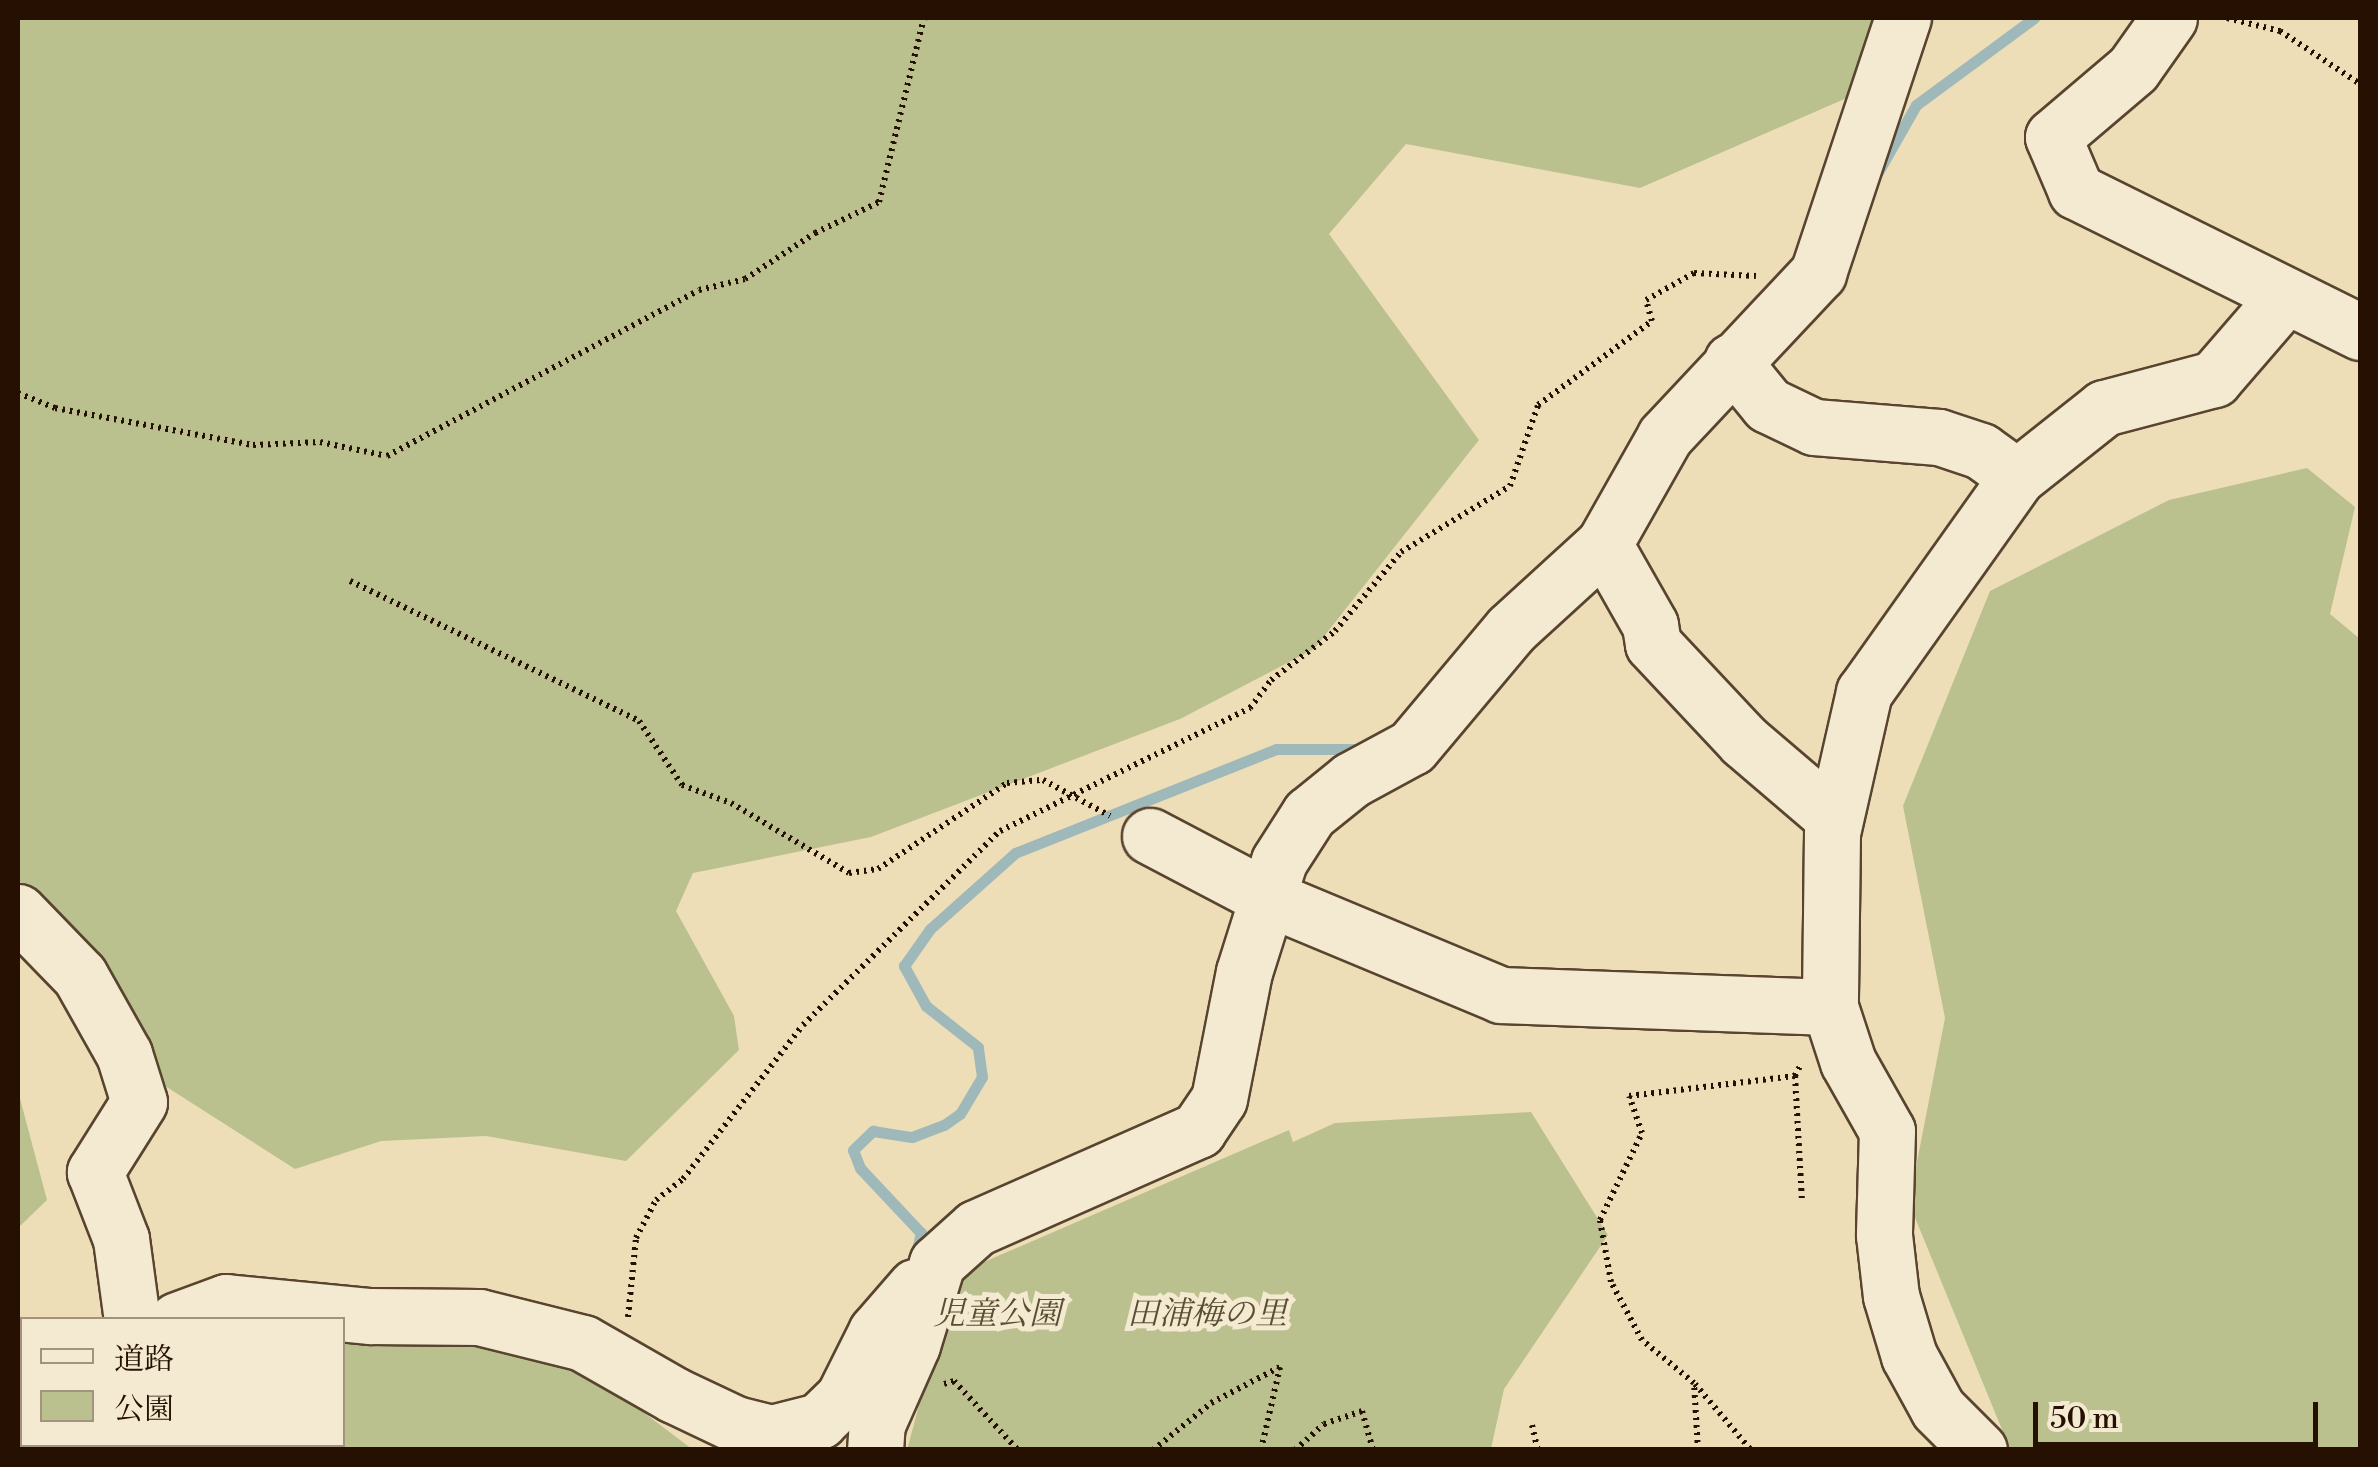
<!DOCTYPE html>
<meta charset="utf-8">
<style>
body{margin:0}
#map{position:relative;width:2378px;height:1467px;overflow:hidden;background:#eddeb8;font-family:"Libre Bodoni","Noto Serif JP",serif}
div>[style]{position:absolute}
[style*='--x']{left:calc(var(--x)*1px);top:calc(var(--y)*1px);width:calc(var(--w)*1px);rotate:calc(var(--a)*1deg)}
.green>*{inset:0;background:#bac18e}
.stream>*{height:11px;margin:-5.5px;padding:0 5.5px;transform-origin:5.5px;border-radius:5.5px;background:#9fb9bb}
.path>*{height:6px;margin-top:-3px;transform-origin:0;background:repeating-linear-gradient(90deg,#261001 0 2.5px,transparent 0 7.5px)}
.roads{filter:drop-shadow(2px 0 #58442f) drop-shadow(-2px 0 #58442f) drop-shadow(0 2px #58442f) drop-shadow(0 -2px #58442f)}
.minor>*{height:55px;margin:-27.5px;padding:0 27.5px;transform-origin:27.5px;border-radius:27.5px;background:#f3ead1}
span{translate:-50% -50%;white-space:nowrap;text-align:center;line-height:1.15;-webkit-text-stroke:10px #f3ead1;paint-order:stroke}
.park-label{font-size:32px;color:#5a4e32;font-style:italic}
.frame{position:absolute;inset:0;border:20px solid #261001;pointer-events:none}
.legend{position:absolute;left:20px;top:1317px;width:325px;height:130px;box-sizing:border-box;background:#f3ead1;border:2px solid #a1937e;margin:0;padding:12px 18px;list-style:none;font-size:30px;color:#261001}
.legend li{display:flex;align-items:center;gap:20px;height:50px}
.legend b{width:50px;border:2px solid #a1937e}
.scale{position:absolute;left:2033px;top:1402px;width:285px;height:45px;box-sizing:border-box;border:5px solid #261001;border-top:0;padding-left:12px;font-size:30px;line-height:35px;white-space:nowrap;color:#261001;-webkit-text-stroke:8px #f3ead1;paint-order:stroke}
</style>
<div id="map">
<div class="green">
<div style="clip-path:polygon(18px 18px,1882px 18px,1865px 90px,1640px 188px,1406px 144px,1329px 234px,1479px 440px,1314px 649px,1180px 719px,871px 837px,693px 873px,676px 911px,734px 1016px,739px 1050px,626px 1161px,486px 1136px,381px 1141px,295px 1169px,162px 1084px,18px 882px)"></div>
<div style="clip-path:polygon(2307px 468px,2355px 507px,2330px 614px,2360px 639px,2360px 1449px,2010px 1449px,1909px 1203px,1945px 1018px,1903px 806px,1990px 591px,2169px 500px)"></div>
<div style="clip-path:polygon(18px 1091px,47px 1200px,18px 1228px)"></div>
<div style="clip-path:polygon(1531px 1112px,1608px 1235px,1504px 1389px,1491px 1449px,907px 1450px,954px 1275px,1289px 1130px,1293px 1142px,1335px 1123px)"></div>
<div style="clip-path:polygon(342px 1320px,561px 1350px,692px 1449px,18px 1450px,22px 1393px,22px 1444px,342px 1444px)"></div>
</div>
<div class="stream">
<div style="--x:1878;--y:172;--w:77;--a:-60.4"></div>
<div style="--x:1916;--y:105;--w:147;--a:-36.4"></div>
<div style="--x:916;--y:1253;--w:21;--a:-76"></div>
<div style="--x:921;--y:1233;--w:89;--a:-133.2"></div>
<div style="--x:860;--y:1168;--w:19;--a:-111"></div>
<div style="--x:853;--y:1150;--w:28;--a:-44"></div>
<div style="--x:873;--y:1131;--w:39;--a:9"></div>
<div style="--x:912;--y:1137;--w:34;--a:-21"></div>
<div style="--x:944;--y:1125;--w:19;--a:-35"></div>
<div style="--x:960;--y:1114;--w:43;--a:-59.3"></div>
<div style="--x:982;--y:1077;--w:30;--a:-98"></div>
<div style="--x:978;--y:1047;--w:66;--a:-141.7"></div>
<div style="--x:926;--y:1006;--w:46;--a:-118.8"></div>
<div style="--x:904;--y:966;--w:45;--a:-54.9"></div>
<div style="--x:930;--y:929;--w:114;--a:-41.8"></div>
<div style="--x:1015;--y:853;--w:282;--a:-21.7"></div>
<div style="--x:1277;--y:749;--w:84;--a:0"></div>
</div>
<div class="path">
<div style="--x:2227;--y:18;--w:55;--a:13.8"></div>
<div style="--x:2280;--y:31;--w:96;--a:33.5"></div>
<div style="--x:18;--y:393;--w:40;--a:22"></div>
<div style="--x:55;--y:408;--w:201;--a:10.6"></div>
<div style="--x:253;--y:445;--w:67;--a:-2.6"></div>
<div style="--x:320;--y:442;--w:68;--a:11.8"></div>
<div style="--x:387;--y:456;--w:353;--a:-28"></div>
<div style="--x:699;--y:290;--w:47;--a:-13.4"></div>
<div style="--x:745;--y:279;--w:84;--a:-33.3"></div>
<div style="--x:815;--y:233;--w:71;--a:-25.8"></div>
<div style="--x:879;--y:202;--w:189;--a:-76.3"></div>
<div style="--x:350;--y:581;--w:321;--a:25.8"></div>
<div style="--x:639;--y:721;--w:77;--a:56.1"></div>
<div style="--x:682;--y:785;--w:52;--a:20.2"></div>
<div style="--x:731;--y:803;--w:137;--a:30.7"></div>
<div style="--x:849;--y:873;--w:29;--a:-8"></div>
<div style="--x:878;--y:869;--w:155;--a:-33.7"></div>
<div style="--x:1007;--y:783;--w:36;--a:-5"></div>
<div style="--x:1043;--y:780;--w:76;--a:28.2"></div>
<div style="--x:1795;--y:1076;--w:126;--a:86.8"></div>
<div style="--x:628;--y:1317;--w:79;--a:-84.2"></div>
<div style="--x:636;--y:1238;--w:43;--a:-62.2"></div>
<div style="--x:656;--y:1200;--w:34;--a:-38"></div>
<div style="--x:683;--y:1179;--w:195;--a:-52.1"></div>
<div style="--x:803;--y:1025;--w:276;--a:-44.6"></div>
<div style="--x:1000;--y:831;--w:279;--a:-26.2"></div>
<div style="--x:1250;--y:708;--w:35;--a:-53"></div>
<div style="--x:1271;--y:680;--w:81;--a:-37.4"></div>
<div style="--x:1335;--y:631;--w:103;--a:-50.1"></div>
<div style="--x:1401;--y:552;--w:127;--a:-31.2"></div>
<div style="--x:1510;--y:486;--w:86;--a:-70.9"></div>
<div style="--x:1538;--y:405;--w:142;--a:-36.4"></div>
<div style="--x:1652;--y:321;--w:22;--a:-106"></div>
<div style="--x:1646;--y:300;--w:55;--a:-29.4"></div>
<div style="--x:1694;--y:273;--w:62;--a:2.8"></div>
<div style="--x:944;--y:1384;--w:10;--a:-17"></div>
<div style="--x:954;--y:1381;--w:94;--a:47.2"></div>
<div style="--x:1695;--y:1384;--w:87;--a:49.7"></div>
<div style="--x:1532;--y:1425;--w:26;--a:77"></div>
<div style="--x:1153;--y:1450;--w:75;--a:-39"></div>
<div style="--x:1211;--y:1403;--w:78;--a:-27.6"></div>
<div style="--x:1280;--y:1367;--w:85;--a:102.9"></div>
<div style="--x:1295;--y:1450;--w:39;--a:-42"></div>
<div style="--x:1324;--y:1424;--w:40;--a:-18.9"></div>
<div style="--x:1362;--y:1411;--w:41;--a:74.2"></div>
<div style="--x:1698;--y:1450;--w:67;--a:-93.4"></div>
<div style="--x:1694;--y:1383;--w:67;--a:-140.4"></div>
<div style="--x:1642;--y:1340;--w:66;--a:-118.1"></div>
<div style="--x:1611;--y:1282;--w:63;--a:-100.1"></div>
<div style="--x:1600;--y:1220;--w:97;--a:-64.2"></div>
<div style="--x:1642;--y:1133;--w:39;--a:-109"></div>
<div style="--x:1629;--y:1096;--w:167;--a:-6.9"></div>
<div style="--x:1795;--y:1076;--w:11;--a:-63"></div>
</div>
<div class="roads">
<div class="minor">
<div style="--x:2169;--y:18;--w:62;--a:125.2"></div>
<div style="--x:2133;--y:69;--w:105;--a:139.6"></div>
<div style="--x:2053;--y:137;--w:59;--a:66.9"></div>
<div style="--x:2076;--y:191;--w:317;--a:26.4"></div>
<div style="--x:1732;--y:361;--w:57;--a:50.7"></div>
<div style="--x:1768;--y:405;--w:51;--a:25.6"></div>
<div style="--x:1814;--y:427;--w:125;--a:4.6"></div>
<div style="--x:1939;--y:437;--w:44;--a:18.4"></div>
<div style="--x:1981;--y:451;--w:44;--a:35.8"></div>
<div style="--x:2017;--y:477;--w:264;--a:125.4"></div>
<div style="--x:1864;--y:692;--w:145;--a:102.8"></div>
<div style="--x:1832;--y:833;--w:174;--a:90.7"></div>
<div style="--x:1830;--y:1007;--w:58;--a:71.9"></div>
<div style="--x:1848;--y:1062;--w:79;--a:60.5"></div>
<div style="--x:1887;--y:1131;--w:104;--a:91.7"></div>
<div style="--x:1884;--y:1235;--w:61;--a:83.5"></div>
<div style="--x:1891;--y:1296;--w:63;--a:73.3"></div>
<div style="--x:1909;--y:1356;--w:60;--a:61.3"></div>
<div style="--x:1938;--y:1409;--w:58;--a:45"></div>
<div style="--x:2017;--y:477;--w:111;--a:-38.4"></div>
<div style="--x:2104;--y:408;--w:114;--a:-14.8"></div>
<div style="--x:2214;--y:379;--w:106;--a:-49.2"></div>
<div style="--x:1604;--y:544;--w:93;--a:60.4"></div>
<div style="--x:1650;--y:625;--w:19;--a:81"></div>
<div style="--x:1653;--y:644;--w:133;--a:46.8"></div>
<div style="--x:1744;--y:741;--w:118;--a:40.5"></div>
<div style="--x:1150;--y:836;--w:133;--a:27.7"></div>
<div style="--x:1268;--y:898;--w:252;--a:22.6"></div>
<div style="--x:1501;--y:995;--w:329;--a:2.1"></div>
<div style="--x:18;--y:912;--w:89;--a:45.9"></div>
<div style="--x:80;--y:976;--w:90;--a:60.6"></div>
<div style="--x:124;--y:1054;--w:50;--a:72.6"></div>
<div style="--x:139;--y:1102;--w:83;--a:122.2"></div>
<div style="--x:95;--y:1172;--w:72;--a:68.8"></div>
<div style="--x:121;--y:1239;--w:82;--a:82.3"></div>
<div style="--x:177;--y:1320;--w:52;--a:-20.2"></div>
<div style="--x:226;--y:1302;--w:145;--a:5.6"></div>
<div style="--x:370;--y:1316;--w:109;--a:0.5"></div>
<div style="--x:479;--y:1317;--w:107;--a:14"></div>
<div style="--x:583;--y:1343;--w:105;--a:29.7"></div>
<div style="--x:674;--y:1395;--w:68;--a:25.4"></div>
<div style="--x:735;--y:1424;--w:38;--a:14"></div>
<div style="--x:772;--y:1433;--w:49;--a:-14.3"></div>
<div style="--x:819;--y:1421;--w:33;--a:-44"></div>
<div style="--x:843;--y:1398;--w:74;--a:-63.4"></div>
<div style="--x:876;--y:1332;--w:60;--a:-49.1"></div>
<div style="--x:18;--y:1396;--w:5;--a:-37"></div>
<div style="--x:875;--y:1450;--w:26;--a:-86"></div>
<div style="--x:877;--y:1424;--w:86;--a:-66.1"></div>
<div style="--x:912;--y:1345;--w:86;--a:-73"></div>
<div style="--x:937;--y:1263;--w:52;--a:-41.9"></div>
<div style="--x:976;--y:1228;--w:243;--a:-23.8"></div>
<div style="--x:1198;--y:1130;--w:37;--a:-56"></div>
<div style="--x:1219;--y:1099;--w:129;--a:-78.9"></div>
<div style="--x:1244;--y:972;--w:116;--a:-72.5"></div>
<div style="--x:1279;--y:861;--w:56;--a:-57.4"></div>
<div style="--x:1309;--y:814;--w:54;--a:-39"></div>
<div style="--x:1351;--y:780;--w:69;--a:-28.4"></div>
<div style="--x:1412;--y:747;--w:154;--a:-50"></div>
<div style="--x:1511;--y:629;--w:126;--a:-42.4"></div>
<div style="--x:1604;--y:544;--w:124;--a:-60.5"></div>
<div style="--x:1665;--y:436;--w:224;--a:-46.8"></div>
<div style="--x:1818;--y:273;--w:269;--a:-71.6"></div>
</div>
</div>
<div class="park-label">
<span style="left:997px;top:1314px">児童公園</span>
<span style="left:1207px;top:1314px">田浦梅の里</span>
</div>
<div class="frame"></div>
<ul class="legend">
<li><b style="height:12px;background:#f3ead1"></b>道路</li>
<li><b style="height:28px;background:#bac18e"></b>公園</li>
</ul>
<div class="scale">50 m</div>
</div>
